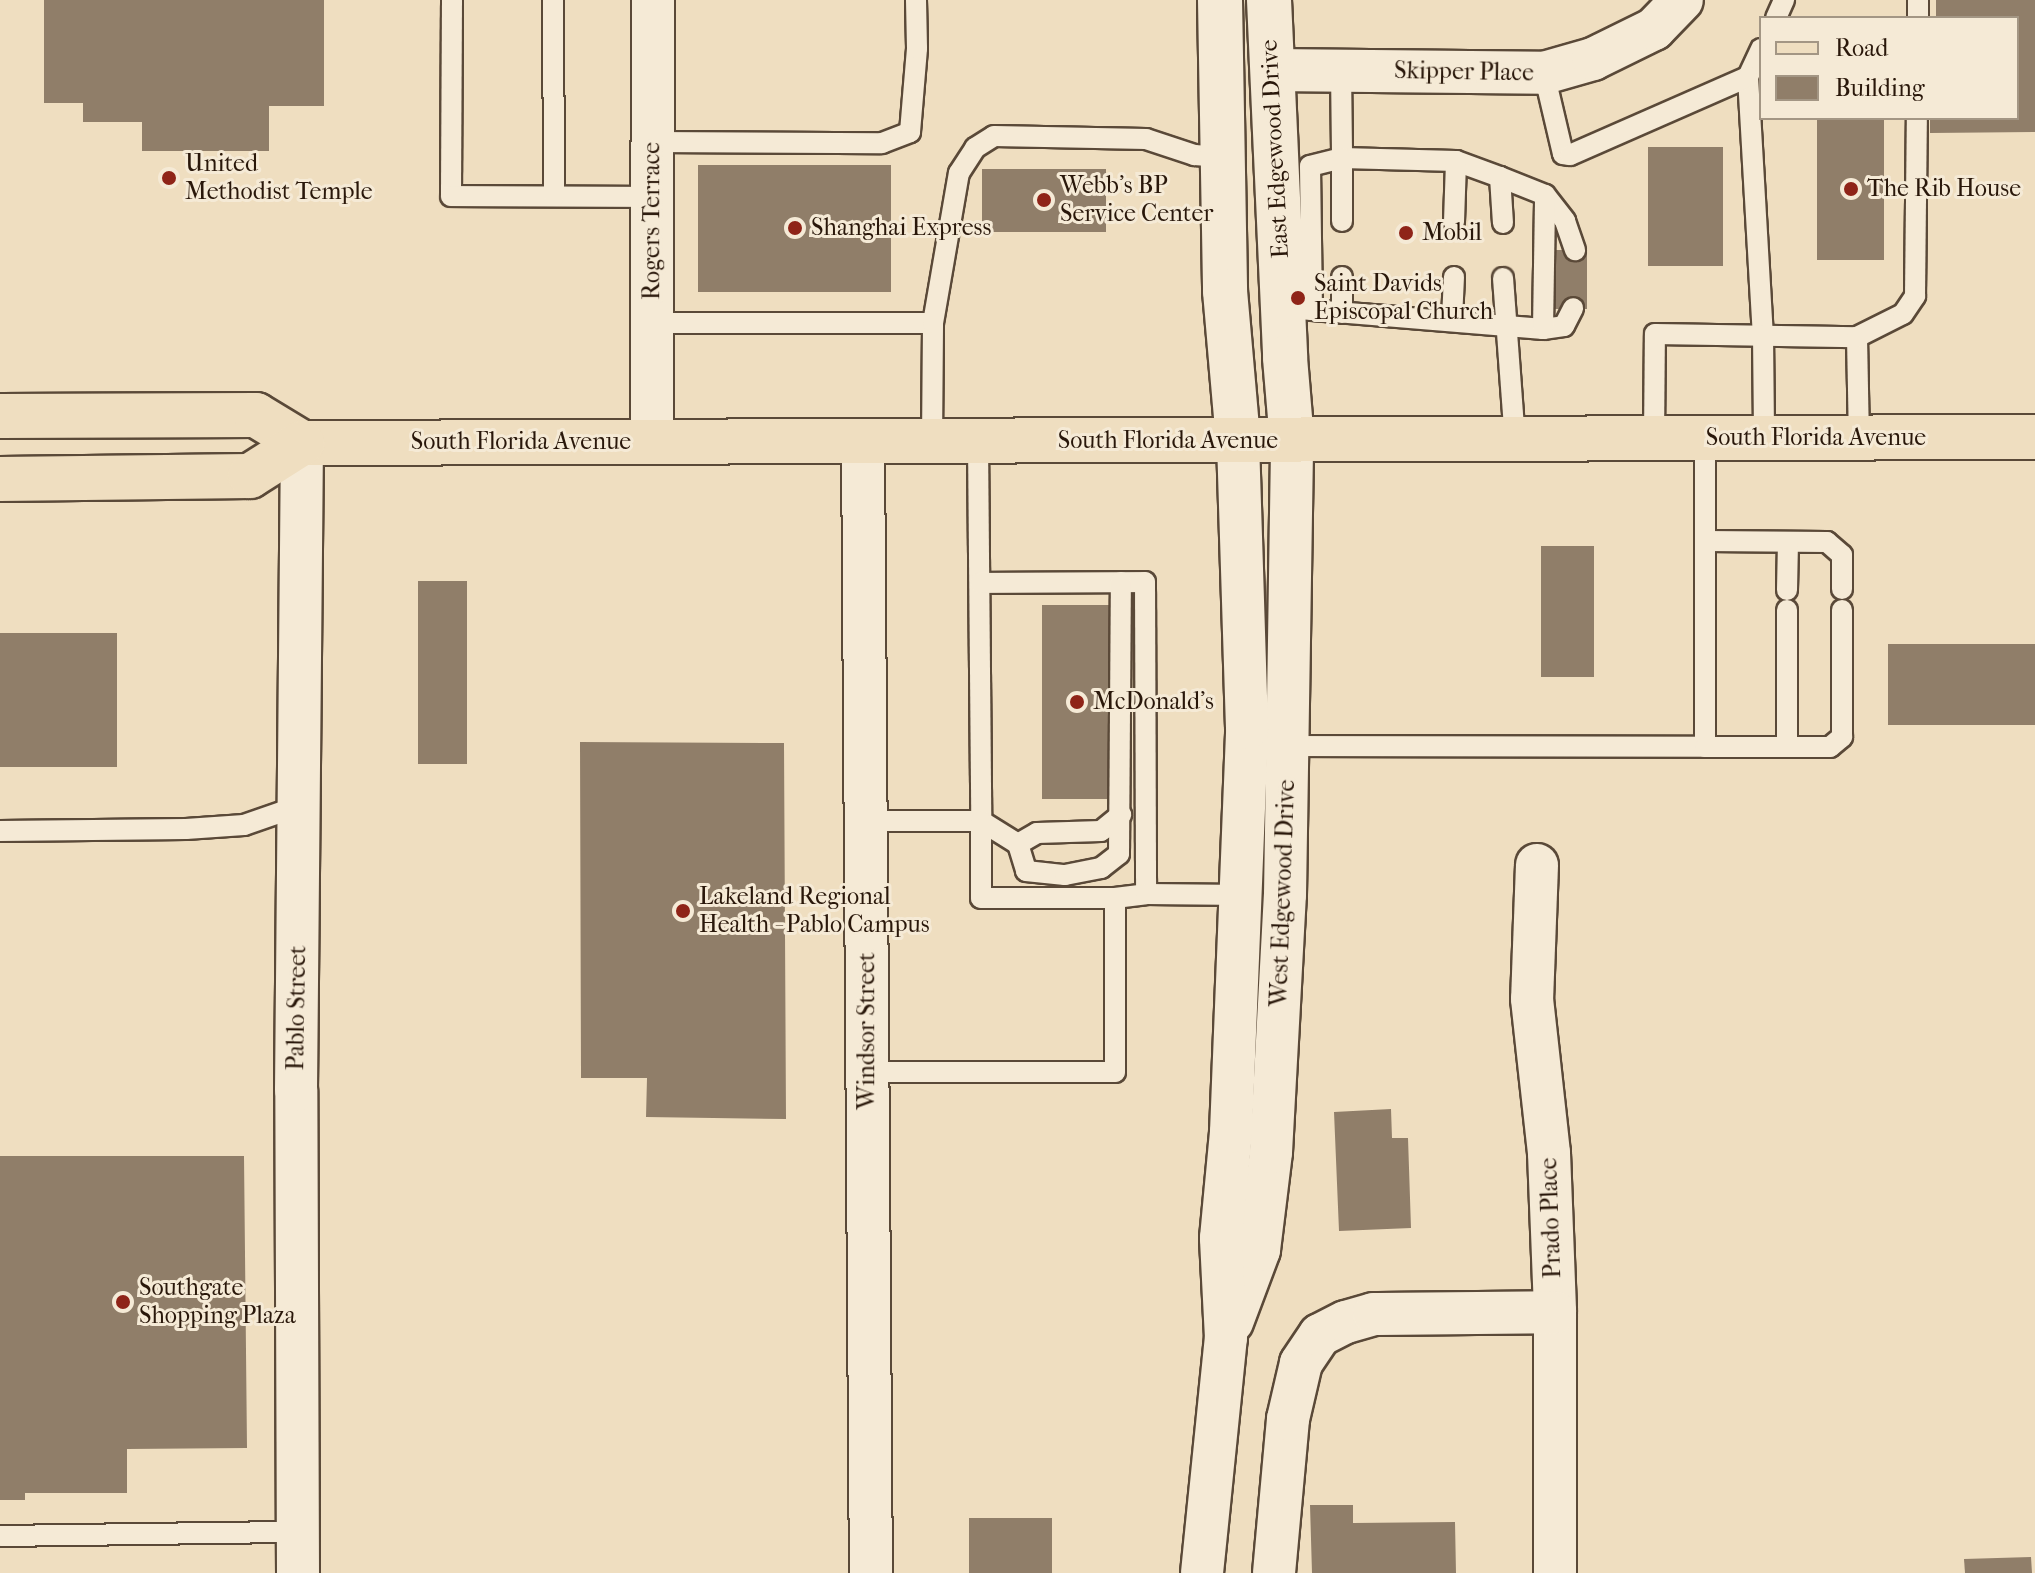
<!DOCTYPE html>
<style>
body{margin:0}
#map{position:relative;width:2035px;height:1573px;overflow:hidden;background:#efdec0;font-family:"IM FELL French Canon",serif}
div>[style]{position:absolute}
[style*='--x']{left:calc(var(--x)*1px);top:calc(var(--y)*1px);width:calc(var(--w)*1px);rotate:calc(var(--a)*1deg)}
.building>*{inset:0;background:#907e69;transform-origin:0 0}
.roads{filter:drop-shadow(2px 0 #5a4938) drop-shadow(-2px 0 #5a4938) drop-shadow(0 2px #5a4938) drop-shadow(0 -2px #5a4938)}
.service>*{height:20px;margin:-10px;padding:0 10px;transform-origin:10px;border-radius:10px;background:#f5ead6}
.minor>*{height:42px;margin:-21px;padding:0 21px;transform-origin:21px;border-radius:21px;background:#f5ead6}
.tertiary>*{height:44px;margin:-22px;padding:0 22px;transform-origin:22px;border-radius:22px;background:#f5ead6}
.primary>*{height:44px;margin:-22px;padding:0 22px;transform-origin:22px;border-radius:22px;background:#efdec0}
.dots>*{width:22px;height:22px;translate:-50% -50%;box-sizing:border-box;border:4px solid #f5ead6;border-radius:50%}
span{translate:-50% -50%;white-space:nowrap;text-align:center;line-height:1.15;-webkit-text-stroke:6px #f5ead6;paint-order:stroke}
.street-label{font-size:24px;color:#29170a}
.poi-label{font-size:24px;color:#29170a}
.left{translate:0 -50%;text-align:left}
.legend{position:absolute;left:1759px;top:16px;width:260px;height:104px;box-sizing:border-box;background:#f5ead6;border:2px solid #a39684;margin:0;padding:10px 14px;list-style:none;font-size:24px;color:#29170a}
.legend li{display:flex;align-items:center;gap:16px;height:40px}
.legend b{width:40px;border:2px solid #a39684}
</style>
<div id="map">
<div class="building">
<div style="clip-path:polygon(44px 0,324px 0,324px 106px,269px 106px,269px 151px,142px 151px,142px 122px,83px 122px,83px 103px,44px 103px)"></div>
<div style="clip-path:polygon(1936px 0,2035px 0,2035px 132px,1930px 133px,1930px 118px,2017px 118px,2017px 18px,1936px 18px)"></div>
<div style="left:1817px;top:118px;width:67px;height:142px"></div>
<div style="left:1648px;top:147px;width:75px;height:119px"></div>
<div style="left:698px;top:165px;width:193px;height:127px"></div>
<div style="left:982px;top:169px;width:124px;height:63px"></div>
<div style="left:1553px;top:250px;width:34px;height:59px"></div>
<div style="left:1541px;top:546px;width:53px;height:131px"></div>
<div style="left:418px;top:581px;width:49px;height:183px"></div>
<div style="left:1042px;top:605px;width:70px;height:194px"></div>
<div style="left:0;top:633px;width:117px;height:134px"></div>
<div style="left:2035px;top:644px;width:81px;height:147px;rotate:90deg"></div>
<div style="clip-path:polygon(580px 742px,784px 743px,786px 1119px,646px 1117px,647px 1078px,581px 1078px)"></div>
<div style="clip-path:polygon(1391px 1109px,1392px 1138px,1408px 1138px,1411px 1228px,1339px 1231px,1334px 1112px)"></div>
<div style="clip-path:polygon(0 1156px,244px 1156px,247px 1448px,127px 1449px,127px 1493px,25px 1493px,25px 1500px,0 1500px)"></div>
<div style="clip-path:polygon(1310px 1505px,1353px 1505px,1353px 1523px,1455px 1522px,1456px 1573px,1312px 1573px)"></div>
<div style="left:1052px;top:1518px;width:55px;height:83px;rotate:90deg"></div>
<div style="clip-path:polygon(2031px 1557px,2032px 1573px,1965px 1573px,1964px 1559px)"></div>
</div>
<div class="roads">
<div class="service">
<div style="--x:452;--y:0;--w:196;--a:90.3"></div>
<div style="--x:451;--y:196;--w:201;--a:0.3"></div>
<div style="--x:553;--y:0;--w:196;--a:89.7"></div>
<div style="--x:1776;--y:18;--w:20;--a:-66"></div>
<div style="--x:1918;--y:18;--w:18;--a:-90"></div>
<div style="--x:1761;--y:49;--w:31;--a:115"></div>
<div style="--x:1748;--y:77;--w:258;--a:86.7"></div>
<div style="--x:1763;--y:335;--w:104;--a:89.4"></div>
<div style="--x:1341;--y:70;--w:88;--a:89.3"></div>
<div style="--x:1342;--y:158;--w:114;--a:1.5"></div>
<div style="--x:1456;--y:161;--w:47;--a:20"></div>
<div style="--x:1500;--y:177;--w:48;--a:21.8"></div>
<div style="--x:1545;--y:195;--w:33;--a:52"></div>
<div style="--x:1565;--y:221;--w:31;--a:71"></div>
<div style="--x:1544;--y:73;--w:83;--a:76.8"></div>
<div style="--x:1563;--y:154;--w:7;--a:8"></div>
<div style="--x:1570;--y:155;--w:194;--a:-23.7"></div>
<div style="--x:653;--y:142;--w:229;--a:0.3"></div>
<div style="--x:882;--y:143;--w:30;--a:-21"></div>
<div style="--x:910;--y:132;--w:84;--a:-85.2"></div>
<div style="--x:917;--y:48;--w:48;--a:-91.2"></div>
<div style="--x:1500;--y:177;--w:46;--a:86.3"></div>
<div style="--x:1454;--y:222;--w:61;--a:-88.1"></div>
<div style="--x:1342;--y:277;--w:36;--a:90"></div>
<div style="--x:1503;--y:278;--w:162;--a:85.8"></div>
<div style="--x:1299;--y:309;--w:13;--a:4"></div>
<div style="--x:1312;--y:310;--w:144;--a:-90.8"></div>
<div style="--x:1310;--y:166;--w:33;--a:-14"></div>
<div style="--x:1342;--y:158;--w:63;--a:90"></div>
<div style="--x:1312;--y:310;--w:232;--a:4.7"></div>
<div style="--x:1543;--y:329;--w:21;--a:-8"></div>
<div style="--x:1564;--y:326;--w:20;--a:-63"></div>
<div style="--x:1452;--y:319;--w:42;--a:-87.3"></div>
<div style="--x:652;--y:323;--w:281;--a:0"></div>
<div style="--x:1543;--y:329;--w:134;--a:-89.1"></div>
<div style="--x:1857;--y:337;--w:101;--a:88.9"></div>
<div style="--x:1654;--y:439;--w:105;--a:-89.5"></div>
<div style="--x:1655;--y:334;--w:202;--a:0.9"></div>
<div style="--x:1857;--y:337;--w:51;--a:-26.6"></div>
<div style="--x:1903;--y:314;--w:22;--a:-56"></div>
<div style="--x:1915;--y:296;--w:178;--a:-89.4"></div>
<div style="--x:932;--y:441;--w:118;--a:-89.5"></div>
<div style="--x:933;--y:323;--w:152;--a:-80.2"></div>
<div style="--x:959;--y:173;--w:30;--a:-57"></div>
<div style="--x:975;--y:148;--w:22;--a:-32"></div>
<div style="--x:994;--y:136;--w:152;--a:1.1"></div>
<div style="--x:1146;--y:139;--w:51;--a:18.4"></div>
<div style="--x:1194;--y:155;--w:30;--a:4"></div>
<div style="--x:978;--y:441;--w:380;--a:89.5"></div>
<div style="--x:981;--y:821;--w:44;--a:31.9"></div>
<div style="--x:1018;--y:844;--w:22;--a:-30"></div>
<div style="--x:1037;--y:833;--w:64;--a:-1.8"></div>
<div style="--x:1101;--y:831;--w:26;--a:-39"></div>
<div style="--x:1706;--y:541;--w:121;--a:0.5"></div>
<div style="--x:1827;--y:542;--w:20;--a:41"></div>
<div style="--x:1842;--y:555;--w:34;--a:90"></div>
<div style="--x:980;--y:583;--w:165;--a:-0.3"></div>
<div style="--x:1145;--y:582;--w:312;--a:89.8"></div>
<div style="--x:1787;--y:590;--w:48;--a:-88.8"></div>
<div style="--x:1787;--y:610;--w:137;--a:90"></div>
<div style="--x:1289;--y:746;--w:416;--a:0.1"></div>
<div style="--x:1705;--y:747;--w:308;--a:-90"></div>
<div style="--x:1705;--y:747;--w:125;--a:0"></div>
<div style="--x:1830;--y:747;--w:16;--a:-40"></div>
<div style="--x:1842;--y:737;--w:127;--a:-90"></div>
<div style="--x:866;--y:821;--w:115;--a:0"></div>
<div style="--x:981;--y:821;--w:77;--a:90"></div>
<div style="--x:981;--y:898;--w:134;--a:0"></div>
<div style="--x:1115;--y:898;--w:31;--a:-7"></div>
<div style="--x:1146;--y:894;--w:99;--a:0.6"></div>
<div style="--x:0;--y:831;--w:186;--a:-0.6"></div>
<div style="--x:186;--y:829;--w:58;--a:-3.9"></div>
<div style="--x:244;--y:825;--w:58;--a:-19.1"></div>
<div style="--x:1018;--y:844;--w:28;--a:73"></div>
<div style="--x:1026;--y:871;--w:39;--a:6"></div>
<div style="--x:1065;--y:875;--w:37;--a:-11"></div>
<div style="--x:1101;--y:868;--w:23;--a:-38"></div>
<div style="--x:1119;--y:854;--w:272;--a:-89.6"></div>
<div style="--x:867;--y:1072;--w:248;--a:0"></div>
<div style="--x:1115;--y:1072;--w:174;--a:-90"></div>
<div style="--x:0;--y:1536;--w:298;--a:-0.8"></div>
</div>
<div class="minor">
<div style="--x:1272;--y:70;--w:272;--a:0.6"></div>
<div style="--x:1544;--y:73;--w:51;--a:-15.9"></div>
<div style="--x:1593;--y:59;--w:68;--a:-26.2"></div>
<div style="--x:1654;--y:29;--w:40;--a:-46"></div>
<div style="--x:863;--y:441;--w:1132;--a:89.6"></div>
<div style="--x:652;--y:442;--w:442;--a:-89.9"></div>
<div style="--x:1537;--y:865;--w:134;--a:92.1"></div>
<div style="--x:1532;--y:999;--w:155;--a:83.7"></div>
<div style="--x:1549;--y:1153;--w:159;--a:87.8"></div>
<div style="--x:1555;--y:1312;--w:261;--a:90"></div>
<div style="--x:1232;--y:1322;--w:77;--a:-69.4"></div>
<div style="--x:1259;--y:1250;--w:99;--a:-83"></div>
<div style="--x:1271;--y:1152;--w:257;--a:-86.9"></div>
<div style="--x:1285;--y:895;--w:454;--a:-89.1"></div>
<div style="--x:298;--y:1573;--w:483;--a:-90.2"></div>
<div style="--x:296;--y:1090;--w:647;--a:-89.47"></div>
<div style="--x:1202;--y:1573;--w:236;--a:-84.2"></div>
<div style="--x:1226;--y:1338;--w:100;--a:-92.9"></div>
<div style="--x:1221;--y:1238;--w:106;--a:-84.6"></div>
<div style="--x:1231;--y:1132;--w:404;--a:-87.7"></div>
<div style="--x:1247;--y:728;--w:288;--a:-91.8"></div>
<div style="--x:1274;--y:1573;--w:155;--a:-84.8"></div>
<div style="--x:1288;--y:1419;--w:57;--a:-76.9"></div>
<div style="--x:1301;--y:1363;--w:34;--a:-56"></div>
<div style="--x:1320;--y:1335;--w:29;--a:-27"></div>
<div style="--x:1346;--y:1322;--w:29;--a:-16"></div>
<div style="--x:1374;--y:1314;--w:181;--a:-0.6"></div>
</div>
<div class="tertiary">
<div style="--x:1220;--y:0;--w:291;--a:89"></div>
<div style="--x:1225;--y:291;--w:150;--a:85"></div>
<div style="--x:1269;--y:0;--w:358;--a:87.4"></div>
<div style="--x:1285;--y:358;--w:83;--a:85.2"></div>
</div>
<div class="primary">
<div style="--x:0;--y:416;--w:256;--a:-0.2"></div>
<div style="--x:256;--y:415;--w:54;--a:31.3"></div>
<div style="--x:302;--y:443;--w:1733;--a:-0.2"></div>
<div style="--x:0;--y:479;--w:250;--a:-0.7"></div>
<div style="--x:250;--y:476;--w:62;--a:-32.4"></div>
</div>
</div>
<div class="dots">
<div style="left:169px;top:178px;background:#8f2418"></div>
<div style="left:1851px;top:189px;background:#8f2418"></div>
<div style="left:1044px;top:200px;background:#8f2418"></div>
<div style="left:795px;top:228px;background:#8f2418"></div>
<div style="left:1406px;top:233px;background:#8f2418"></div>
<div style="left:1298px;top:298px;background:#8f2418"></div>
<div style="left:1077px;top:702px;background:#8f2418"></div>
<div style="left:683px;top:911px;background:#8f2418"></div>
<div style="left:123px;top:1302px;background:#8f2418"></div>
</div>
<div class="street-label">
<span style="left:1464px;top:72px;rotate:1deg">Skipper Place</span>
<span style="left:1275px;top:149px;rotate:-93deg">East Edgewood Drive</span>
<span style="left:652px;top:221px;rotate:-90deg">Rogers Terrace</span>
<span style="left:1816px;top:438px">South Florida Avenue</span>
<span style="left:1168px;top:441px">South Florida Avenue</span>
<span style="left:521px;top:442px">South Florida Avenue</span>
<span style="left:1283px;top:893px;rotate:-88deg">West Edgewood Drive</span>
<span style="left:297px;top:1008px;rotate:-89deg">Pablo Street</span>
<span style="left:867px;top:1031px;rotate:-90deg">Windsor Street</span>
<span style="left:1551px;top:1218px;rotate:-92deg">Prado Place</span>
</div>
<div class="poi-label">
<span class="left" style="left:185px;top:178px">United<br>Methodist Temple</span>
<span class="left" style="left:1060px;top:200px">Webb's BP<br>Service Center</span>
<span class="left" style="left:1867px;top:189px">The Rib House</span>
<span class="left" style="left:811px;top:228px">Shanghai Express</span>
<span class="left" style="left:1422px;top:233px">Mobil</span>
<span class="left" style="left:1314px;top:298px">Saint Davids<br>Episcopal Church</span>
<span class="left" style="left:1093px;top:702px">McDonald's</span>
<span class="left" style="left:699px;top:911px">Lakeland Regional<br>Health - Pablo Campus</span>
<span class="left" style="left:139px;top:1302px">Southgate<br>Shopping Plaza</span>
</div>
<ul class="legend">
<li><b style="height:10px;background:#efdec0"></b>Road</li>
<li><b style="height:22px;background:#907e69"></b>Building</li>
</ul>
</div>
